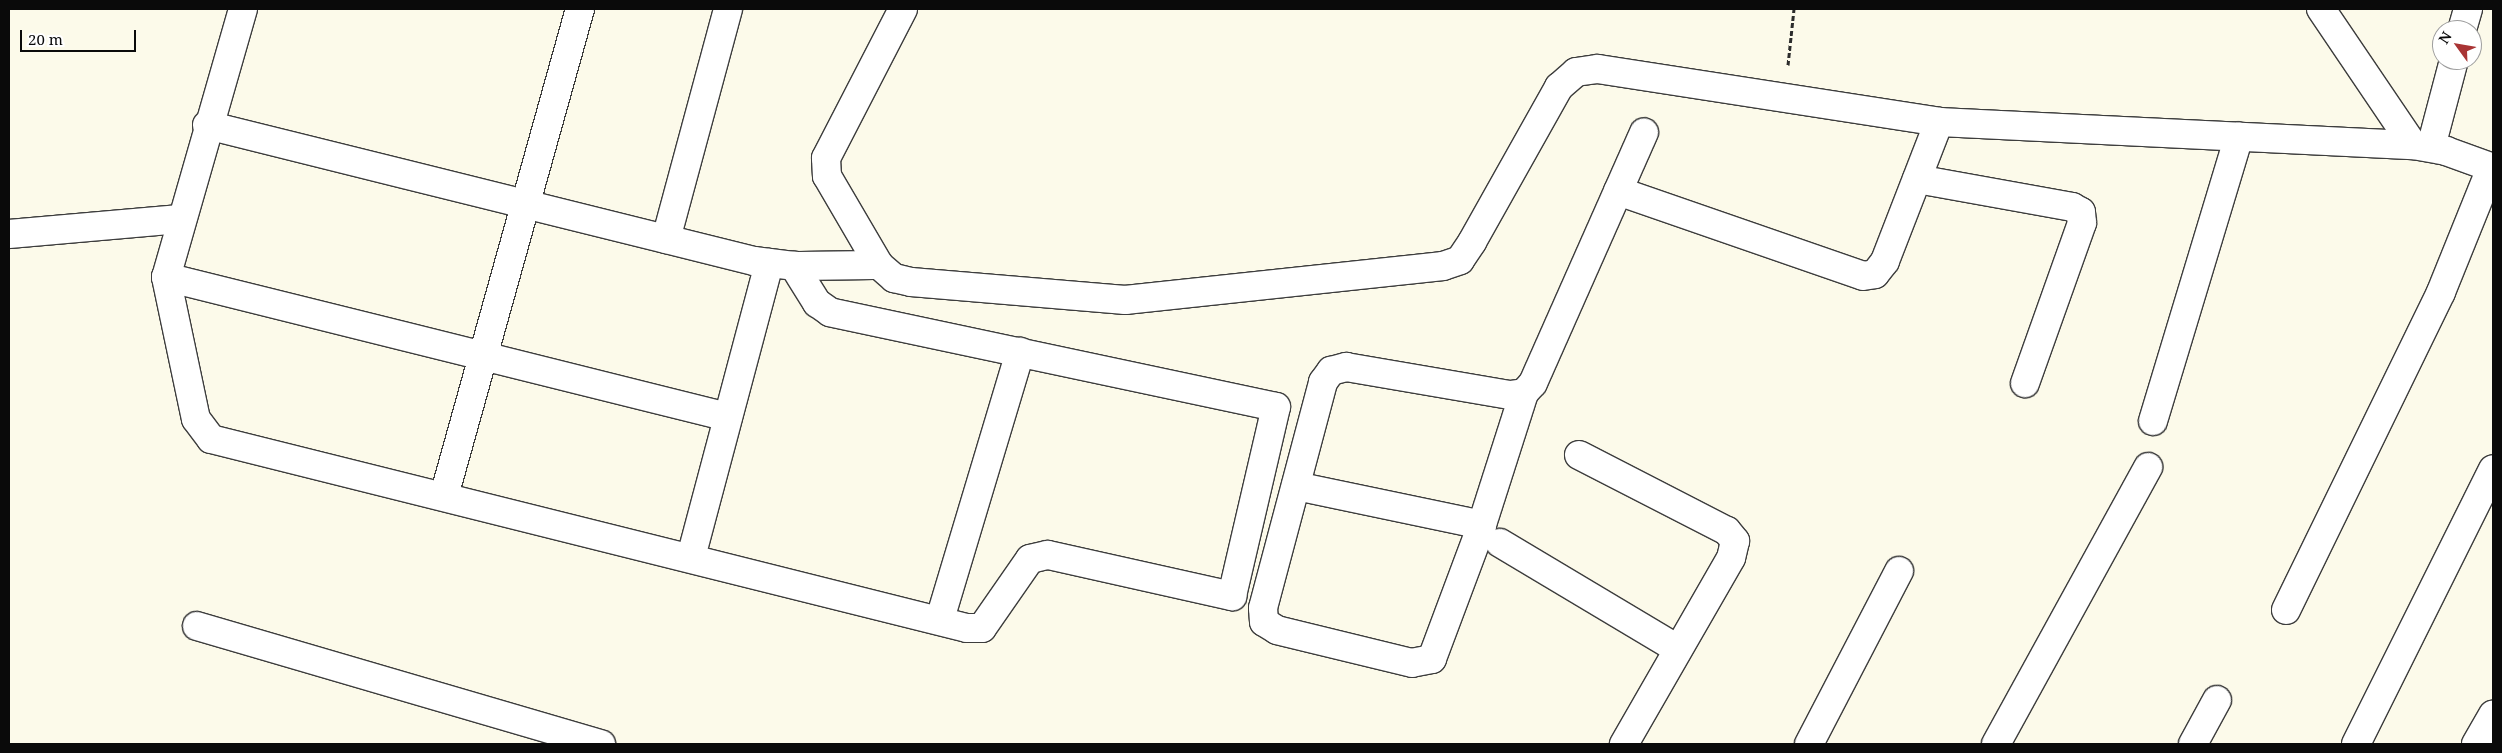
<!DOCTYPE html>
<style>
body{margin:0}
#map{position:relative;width:2502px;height:753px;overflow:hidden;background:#fcfaea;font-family:"Noto Serif",serif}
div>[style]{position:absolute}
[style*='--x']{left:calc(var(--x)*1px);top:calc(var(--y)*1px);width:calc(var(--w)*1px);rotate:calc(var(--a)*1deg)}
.path>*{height:3px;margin-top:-1.5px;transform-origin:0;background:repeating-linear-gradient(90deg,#2c2c2c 0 5px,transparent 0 7.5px)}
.roads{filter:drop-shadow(1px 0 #3d3d3d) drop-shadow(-1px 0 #3d3d3d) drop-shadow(0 1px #3d3d3d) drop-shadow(0 -1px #3d3d3d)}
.minor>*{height:28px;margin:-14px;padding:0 14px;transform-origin:14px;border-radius:14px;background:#fff}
span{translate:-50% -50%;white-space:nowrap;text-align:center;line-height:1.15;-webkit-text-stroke:5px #fff;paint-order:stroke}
.frame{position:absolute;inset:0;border:10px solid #0a0a0a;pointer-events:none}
.north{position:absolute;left:2432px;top:20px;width:50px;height:50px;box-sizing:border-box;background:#fff;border:1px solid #9d9d9d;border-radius:50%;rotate:302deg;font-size:14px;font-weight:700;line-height:20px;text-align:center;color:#0a0a0a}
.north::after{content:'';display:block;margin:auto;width:18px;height:22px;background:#a93434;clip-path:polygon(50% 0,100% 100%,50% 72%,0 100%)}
.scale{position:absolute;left:20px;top:30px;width:116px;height:22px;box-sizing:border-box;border:2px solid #0a0a0a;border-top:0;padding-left:6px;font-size:15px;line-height:18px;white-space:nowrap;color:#0a0a0a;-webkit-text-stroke:4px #fff;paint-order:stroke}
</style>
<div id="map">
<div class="path">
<div style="--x:1788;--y:65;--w:56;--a:-83.9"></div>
</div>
<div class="roads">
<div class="minor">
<div style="--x:243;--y:9;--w:279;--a:106"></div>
<div style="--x:166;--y:277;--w:145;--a:78.1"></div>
<div style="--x:196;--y:419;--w:25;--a:53"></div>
<div style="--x:211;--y:439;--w:779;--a:14.04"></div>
<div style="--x:967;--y:628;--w:15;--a:0"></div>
<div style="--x:982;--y:628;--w:84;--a:-55.2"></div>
<div style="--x:1030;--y:559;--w:18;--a:-13"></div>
<div style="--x:1048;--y:555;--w:189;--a:12.6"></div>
<div style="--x:1232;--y:596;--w:194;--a:-76.9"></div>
<div style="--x:1276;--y:407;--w:456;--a:-168"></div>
<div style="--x:830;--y:312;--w:16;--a:-145"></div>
<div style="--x:817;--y:303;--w:44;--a:-121.9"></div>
<div style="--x:903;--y:9;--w:168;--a:117.3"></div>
<div style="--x:826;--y:158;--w:18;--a:87"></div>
<div style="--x:827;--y:176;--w:103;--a:59.7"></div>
<div style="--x:879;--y:265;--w:20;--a:41"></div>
<div style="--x:894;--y:278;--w:17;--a:13"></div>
<div style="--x:911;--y:282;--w:215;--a:4.8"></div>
<div style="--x:1125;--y:300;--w:320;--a:-6.1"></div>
<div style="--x:1443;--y:266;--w:18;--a:-19"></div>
<div style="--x:1460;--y:260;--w:22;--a:-56"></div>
<div style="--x:1472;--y:242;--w:178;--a:-60.7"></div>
<div style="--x:1559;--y:87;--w:23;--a:-41"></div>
<div style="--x:1576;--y:72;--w:22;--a:-8"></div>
<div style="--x:1598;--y:69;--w:345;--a:8.8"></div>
<div style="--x:1939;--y:122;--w:475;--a:2.8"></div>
<div style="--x:2413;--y:145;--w:34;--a:10"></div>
<div style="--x:2446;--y:151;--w:50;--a:19.9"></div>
<div style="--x:2321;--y:9;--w:164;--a:55.9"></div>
<div style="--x:2462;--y:30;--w:22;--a:-74"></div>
<div style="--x:207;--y:125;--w:564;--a:13.96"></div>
<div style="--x:754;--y:261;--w:40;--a:7.1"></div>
<div style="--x:794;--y:266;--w:85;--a:-0.7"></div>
<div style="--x:2431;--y:147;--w:90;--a:-75.2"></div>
<div style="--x:1917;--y:179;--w:158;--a:10.2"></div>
<div style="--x:2072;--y:207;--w:10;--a:29"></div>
<div style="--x:2081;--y:212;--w:11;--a:85"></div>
<div style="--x:2082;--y:223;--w:170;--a:109.6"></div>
<div style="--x:1618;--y:191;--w:259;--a:19.1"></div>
<div style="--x:1863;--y:276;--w:12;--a:-9"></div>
<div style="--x:1875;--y:274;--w:16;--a:-52"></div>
<div style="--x:1885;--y:261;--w:149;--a:-68.8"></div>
<div style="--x:9;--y:234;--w:172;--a:-5"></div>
<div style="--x:666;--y:239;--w:238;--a:-74.9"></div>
<div style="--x:166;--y:277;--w:579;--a:13.99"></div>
<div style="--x:1524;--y:393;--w:139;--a:107.7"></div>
<div style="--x:1482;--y:525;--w:143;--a:110.5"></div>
<div style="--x:1432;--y:659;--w:20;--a:169"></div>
<div style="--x:1412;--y:663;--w:139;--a:-166.3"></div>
<div style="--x:1277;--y:630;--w:15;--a:-148"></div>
<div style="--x:1264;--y:622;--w:14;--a:-94"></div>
<div style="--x:1263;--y:608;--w:234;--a:-75.1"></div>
<div style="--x:1323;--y:382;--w:14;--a:-54"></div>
<div style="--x:1331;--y:371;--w:16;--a:-15"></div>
<div style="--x:1346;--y:367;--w:166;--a:9.7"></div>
<div style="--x:1510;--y:395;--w:14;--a:-8"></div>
<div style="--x:1524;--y:393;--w:13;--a:-48"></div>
<div style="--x:1533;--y:383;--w:274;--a:-66.1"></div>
<div style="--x:2153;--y:421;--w:297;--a:-73.2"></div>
<div style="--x:1579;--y:455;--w:166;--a:27.2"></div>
<div style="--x:1727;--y:531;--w:13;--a:51"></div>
<div style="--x:1735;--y:541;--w:17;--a:103"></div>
<div style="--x:1731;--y:558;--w:215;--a:119.9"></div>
<div style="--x:1296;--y:486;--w:190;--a:11.8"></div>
<div style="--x:444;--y:496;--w:506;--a:-74.4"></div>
<div style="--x:1500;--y:543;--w:207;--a:30.8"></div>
<div style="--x:691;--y:557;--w:304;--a:-75.1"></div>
<div style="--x:2286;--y:610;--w:354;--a:-64"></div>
<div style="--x:2441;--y:292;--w:134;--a:-68"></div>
<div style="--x:940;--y:619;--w:279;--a:-73.3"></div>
<div style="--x:197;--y:626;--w:421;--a:16.3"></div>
<div style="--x:1809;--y:744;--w:195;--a:-62.5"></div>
<div style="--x:1996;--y:744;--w:316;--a:-61.2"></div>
<div style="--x:2193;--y:744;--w:50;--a:-61.4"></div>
<div style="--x:2356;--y:744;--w:307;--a:-63.5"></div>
<div style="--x:2476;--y:744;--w:34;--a:-60"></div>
</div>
</div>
<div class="frame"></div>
<div class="north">N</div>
<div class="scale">20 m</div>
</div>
